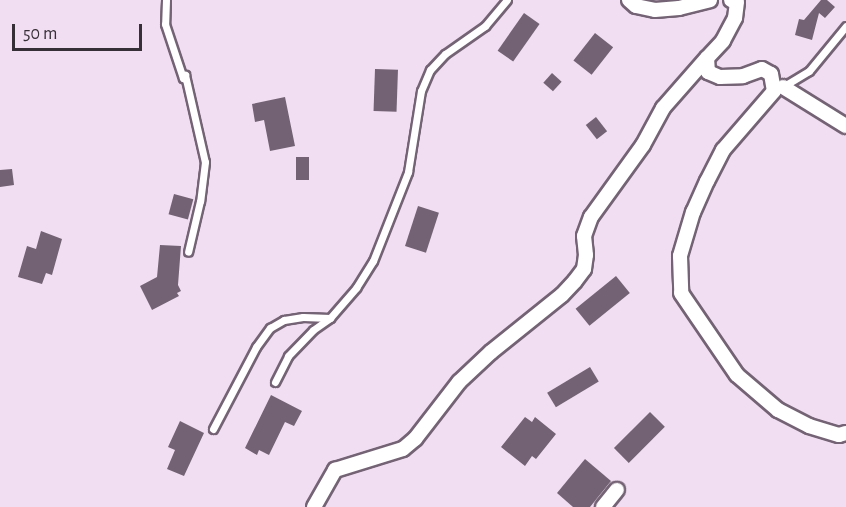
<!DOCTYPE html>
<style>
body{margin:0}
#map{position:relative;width:846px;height:507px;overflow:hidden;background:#f1def2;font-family:"Alegreya Sans",sans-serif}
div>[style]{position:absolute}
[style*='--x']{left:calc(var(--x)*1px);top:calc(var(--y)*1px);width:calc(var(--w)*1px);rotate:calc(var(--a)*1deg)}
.building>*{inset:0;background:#736274;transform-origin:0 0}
.roads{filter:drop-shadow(2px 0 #746374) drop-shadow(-2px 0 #746374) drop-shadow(0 2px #746374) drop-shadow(0 -2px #746374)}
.service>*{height:7px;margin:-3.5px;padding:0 3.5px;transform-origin:3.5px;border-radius:3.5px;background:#fff}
.minor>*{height:14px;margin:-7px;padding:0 7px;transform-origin:7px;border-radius:7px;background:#fff}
span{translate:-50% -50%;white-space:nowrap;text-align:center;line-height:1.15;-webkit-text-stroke:6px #f1def2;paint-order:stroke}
.scale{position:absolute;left:12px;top:24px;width:130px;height:27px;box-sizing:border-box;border:3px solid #372f37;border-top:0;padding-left:8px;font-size:18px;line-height:21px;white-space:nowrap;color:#372f37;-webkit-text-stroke:4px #f1def2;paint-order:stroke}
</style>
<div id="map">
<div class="building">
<div style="clip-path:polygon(821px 0,827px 0,835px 7px,825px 18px,819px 13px,812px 40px,795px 35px,799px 19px,804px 20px)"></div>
<div style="left:524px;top:13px;width:19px;height:46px;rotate:35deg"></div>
<div style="left:595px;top:33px;width:23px;height:35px;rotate:38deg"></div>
<div style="left:375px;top:69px;width:23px;height:42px;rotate:2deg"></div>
<div style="left:552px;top:73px;width:13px;height:13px;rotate:42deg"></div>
<div style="clip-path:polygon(285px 97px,295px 146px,270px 151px,264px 120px,255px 122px,252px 104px)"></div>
<div style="left:596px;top:117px;width:18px;height:13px;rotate:52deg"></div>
<div style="left:296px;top:157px;width:13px;height:23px"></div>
<div style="clip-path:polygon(12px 169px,14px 185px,0 187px,0 170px)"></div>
<div style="left:174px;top:194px;width:20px;height:21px;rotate:15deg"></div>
<div style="left:418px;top:206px;width:22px;height:42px;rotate:18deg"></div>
<div style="clip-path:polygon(41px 231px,62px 239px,52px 275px,46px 273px,42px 284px,18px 277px,27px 246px,36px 249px)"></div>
<div style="clip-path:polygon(160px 245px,181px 246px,178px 285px,181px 291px,177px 293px,179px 296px,152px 310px,140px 286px,157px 277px)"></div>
<div style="left:616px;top:276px;width:22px;height:52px;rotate:51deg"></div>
<div style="left:590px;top:367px;width:17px;height:50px;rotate:59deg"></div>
<div style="clip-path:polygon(271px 395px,302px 411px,294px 426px,285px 422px,269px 455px,259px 450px,257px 455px,245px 448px)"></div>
<div style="left:650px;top:412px;width:21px;height:51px;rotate:45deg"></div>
<div style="clip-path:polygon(525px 417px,532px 422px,535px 417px,556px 434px,536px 459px,532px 456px,525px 466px,501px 447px)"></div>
<div style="clip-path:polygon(180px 421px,204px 433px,184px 476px,167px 469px,175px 450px,168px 447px)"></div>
<div style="clip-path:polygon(585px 459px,611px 481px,590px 507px,573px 507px,557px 493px)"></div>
</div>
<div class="roads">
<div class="service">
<div style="--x:166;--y:0;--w:24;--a:92"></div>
<div style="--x:165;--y:24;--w:57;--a:71.6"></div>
<div style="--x:183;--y:78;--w:4;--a:-56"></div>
<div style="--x:185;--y:75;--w:89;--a:77.1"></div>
<div style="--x:205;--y:162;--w:39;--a:97"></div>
<div style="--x:200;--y:201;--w:52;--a:103.2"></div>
<div style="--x:784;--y:86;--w:29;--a:-31"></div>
<div style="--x:809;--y:71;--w:58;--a:-50.6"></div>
<div style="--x:275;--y:382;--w:29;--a:-63"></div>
<div style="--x:288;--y:356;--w:36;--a:-46"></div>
<div style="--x:313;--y:330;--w:21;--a:-35"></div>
<div style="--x:330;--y:318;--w:40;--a:-49"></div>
<div style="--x:356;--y:288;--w:32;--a:-58"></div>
<div style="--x:373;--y:261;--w:96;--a:-68.5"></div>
<div style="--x:408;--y:172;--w:82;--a:-80.9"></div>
<div style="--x:421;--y:91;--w:23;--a:-67"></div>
<div style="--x:430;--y:70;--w:22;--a:-47"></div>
<div style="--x:445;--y:54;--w:49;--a:-35"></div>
<div style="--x:485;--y:26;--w:34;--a:-50"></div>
<div style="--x:213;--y:429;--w:93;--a:-62.3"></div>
<div style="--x:256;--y:347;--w:24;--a:-54"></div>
<div style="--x:270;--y:328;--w:16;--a:-30"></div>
<div style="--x:284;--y:320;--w:19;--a:-9"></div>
<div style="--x:303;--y:317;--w:27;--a:2"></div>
</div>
<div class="minor">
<div style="--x:629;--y:0;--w:9;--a:41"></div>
<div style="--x:636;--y:6;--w:19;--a:12"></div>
<div style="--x:655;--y:10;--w:24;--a:-5"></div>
<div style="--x:679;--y:8;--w:32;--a:-14"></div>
<div style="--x:731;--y:0;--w:6;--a:18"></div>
<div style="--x:737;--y:2;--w:16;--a:97"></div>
<div style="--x:735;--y:18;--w:26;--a:118"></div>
<div style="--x:723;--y:41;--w:23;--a:133"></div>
<div style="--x:707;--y:58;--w:14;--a:86"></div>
<div style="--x:708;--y:72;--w:13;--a:23"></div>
<div style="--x:720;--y:77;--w:23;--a:-2"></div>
<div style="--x:743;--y:76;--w:20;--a:-20"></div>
<div style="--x:762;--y:69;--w:10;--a:29"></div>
<div style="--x:771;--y:74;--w:17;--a:80"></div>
<div style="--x:774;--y:91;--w:78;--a:130.8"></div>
<div style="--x:723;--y:150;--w:35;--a:117"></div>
<div style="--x:707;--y:181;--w:34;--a:114"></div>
<div style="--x:693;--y:212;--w:46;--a:106.5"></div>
<div style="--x:680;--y:256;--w:37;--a:88"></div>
<div style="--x:681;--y:293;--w:99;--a:55.7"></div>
<div style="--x:737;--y:375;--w:54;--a:40.5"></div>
<div style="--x:778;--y:410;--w:35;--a:27"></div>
<div style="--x:809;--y:426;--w:31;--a:17"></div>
<div style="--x:839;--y:435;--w:7;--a:-16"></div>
<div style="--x:783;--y:87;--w:74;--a:31.8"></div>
<div style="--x:314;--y:507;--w:43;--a:-60.4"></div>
<div style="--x:335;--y:470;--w:71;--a:-17.2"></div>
<div style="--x:403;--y:449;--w:16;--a:-40"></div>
<div style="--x:415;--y:439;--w:72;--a:-52.3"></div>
<div style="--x:459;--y:382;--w:44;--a:-43.2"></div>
<div style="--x:491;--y:352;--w:91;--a:-38.8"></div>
<div style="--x:562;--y:295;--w:19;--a:-47"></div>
<div style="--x:575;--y:281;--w:15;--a:-53"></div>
<div style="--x:584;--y:269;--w:14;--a:-82"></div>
<div style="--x:586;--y:255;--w:19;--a:-96"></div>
<div style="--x:584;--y:236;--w:20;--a:-70"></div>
<div style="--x:591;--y:217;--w:89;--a:-54.2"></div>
<div style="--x:643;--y:145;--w:42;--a:-61.6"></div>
<div style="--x:663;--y:108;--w:67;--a:-48.7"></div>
<div style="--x:603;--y:507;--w:22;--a:-51"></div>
</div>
</div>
<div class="scale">50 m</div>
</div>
